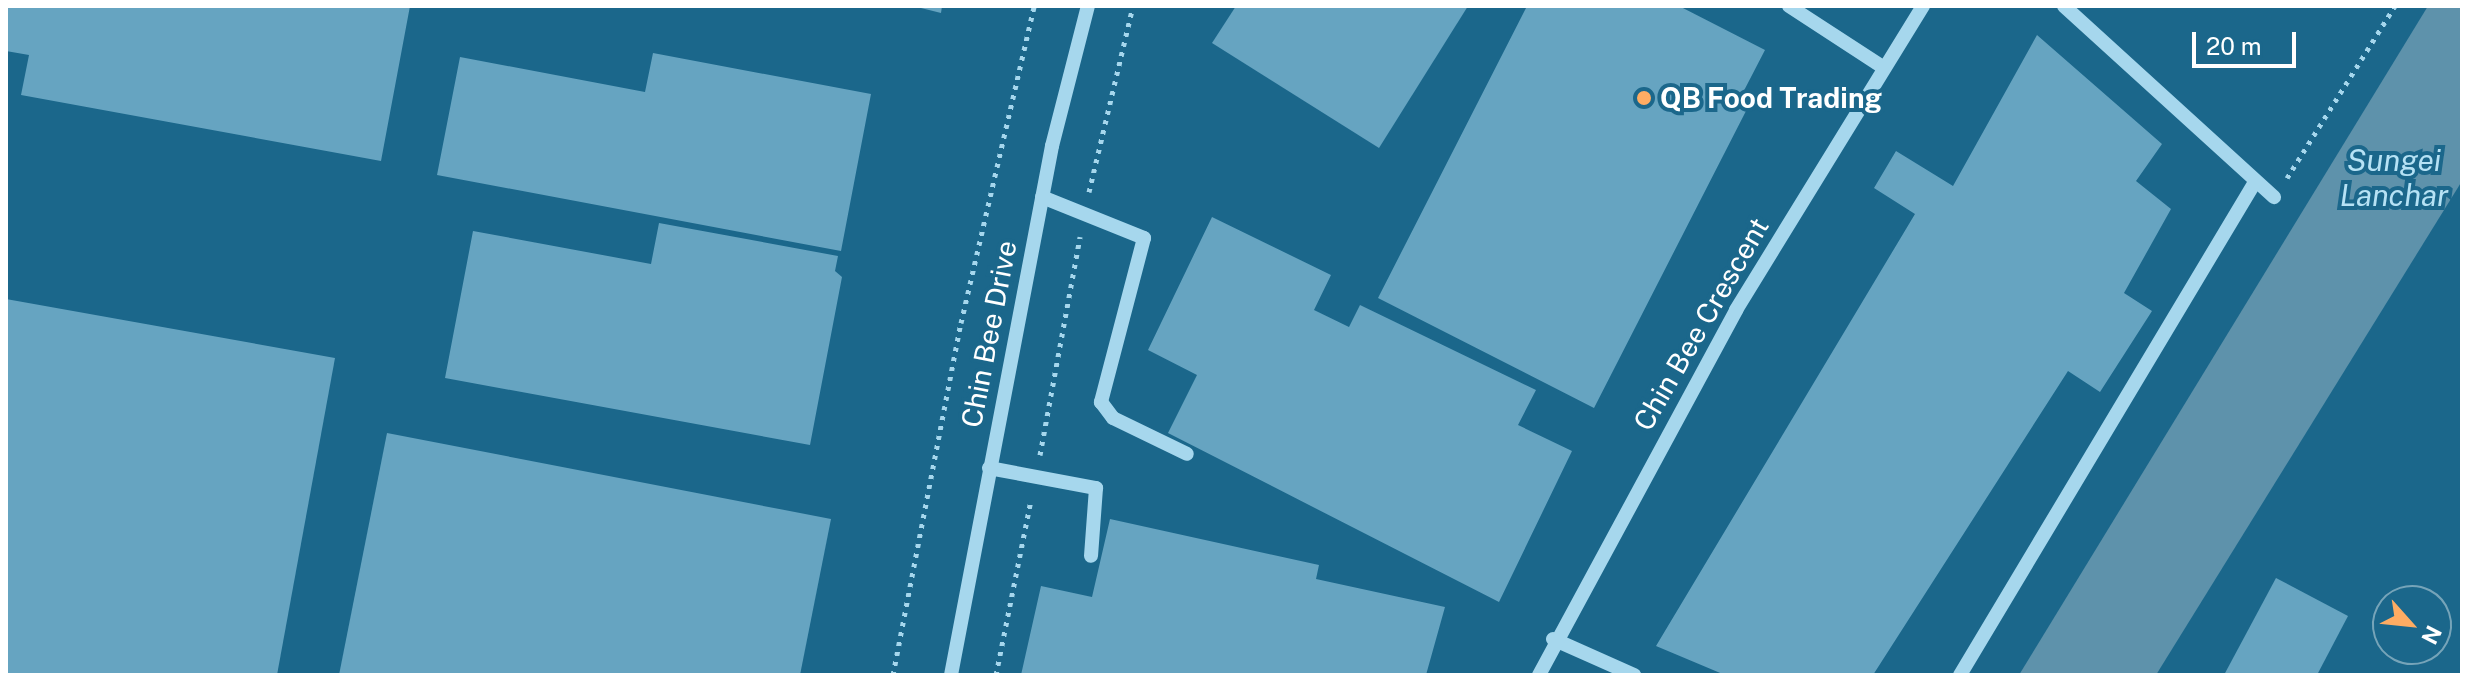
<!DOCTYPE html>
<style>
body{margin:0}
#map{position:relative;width:2468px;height:681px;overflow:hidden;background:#1b678b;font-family:"Public Sans",sans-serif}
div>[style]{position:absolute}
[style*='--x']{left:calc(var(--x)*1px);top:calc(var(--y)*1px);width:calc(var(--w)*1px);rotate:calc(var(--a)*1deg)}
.water>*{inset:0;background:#5e92ab}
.building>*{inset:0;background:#66a4c1}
.path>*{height:5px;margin-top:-2.5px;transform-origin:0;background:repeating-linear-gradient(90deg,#a6d7ed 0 4px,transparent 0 10px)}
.minor>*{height:14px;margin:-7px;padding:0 7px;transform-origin:7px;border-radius:7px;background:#a6d7ed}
.dots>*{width:22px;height:22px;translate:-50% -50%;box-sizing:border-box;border:4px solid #1b678b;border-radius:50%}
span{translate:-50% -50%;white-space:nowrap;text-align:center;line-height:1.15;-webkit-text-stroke:8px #1b678b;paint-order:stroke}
.poi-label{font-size:28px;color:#fff;font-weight:700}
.left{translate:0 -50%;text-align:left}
.street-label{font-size:28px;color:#fff}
.water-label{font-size:30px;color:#b6e2f5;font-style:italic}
.frame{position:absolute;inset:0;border:8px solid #fff;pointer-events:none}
.north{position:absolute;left:2372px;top:585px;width:80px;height:80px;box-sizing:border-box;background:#1b678b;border:2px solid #76a4b9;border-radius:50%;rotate:117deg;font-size:22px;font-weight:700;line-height:32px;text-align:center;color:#fff}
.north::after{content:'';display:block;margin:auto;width:28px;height:36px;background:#feac63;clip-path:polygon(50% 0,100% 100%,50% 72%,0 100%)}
.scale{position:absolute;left:2192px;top:32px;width:104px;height:36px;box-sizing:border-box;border:4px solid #fff;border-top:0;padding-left:10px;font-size:24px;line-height:28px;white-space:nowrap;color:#fff;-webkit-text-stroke:6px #1b678b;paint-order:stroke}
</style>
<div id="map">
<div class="water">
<div style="clip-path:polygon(2428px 6px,2462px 6px,2462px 181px,2156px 675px,2019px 675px)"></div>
</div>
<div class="building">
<div style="clip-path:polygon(6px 6px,410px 6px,381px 161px,21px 95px,29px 55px,6px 51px)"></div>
<div style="clip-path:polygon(913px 6px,942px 6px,941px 13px)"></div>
<div style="clip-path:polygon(1236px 6px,1468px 6px,1379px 148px,1212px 43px)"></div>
<div style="clip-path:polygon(1527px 6px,1679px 6px,1765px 50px,1736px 106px,1746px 111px,1594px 408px,1378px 298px)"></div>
<div style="clip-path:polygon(2037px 35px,2162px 144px,2136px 181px,2171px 209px,2124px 293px,2152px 311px,2100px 392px,2068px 371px,1873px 675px,1725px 675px,1656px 646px,1915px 214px,1874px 188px,1896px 151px,1953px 186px)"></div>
<div style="clip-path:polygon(653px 53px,871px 94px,841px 251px,437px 175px,460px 57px,645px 92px)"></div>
<div style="clip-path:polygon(1212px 217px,1331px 275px,1314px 310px,1349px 327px,1360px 305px,1536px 390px,1518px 425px,1572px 451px,1499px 602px,1168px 433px,1197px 375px,1148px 350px)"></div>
<div style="clip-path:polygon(659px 223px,838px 256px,835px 271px,842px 277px,810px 445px,445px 378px,473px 231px,651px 264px)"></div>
<div style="clip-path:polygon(6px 299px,335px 358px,277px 675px,6px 673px)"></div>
<div style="clip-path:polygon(387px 433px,831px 519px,800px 675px,339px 675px)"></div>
<div style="clip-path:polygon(1110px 519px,1319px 565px,1316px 579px,1445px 607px,1426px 675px,1021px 675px,1041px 586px,1092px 597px)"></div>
<div style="clip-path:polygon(2276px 578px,2348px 616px,2317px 675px,2224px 675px)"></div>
</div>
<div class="path">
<div style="--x:2287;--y:178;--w:203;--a:-57.9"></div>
<div style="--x:1089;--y:192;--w:191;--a:-76.7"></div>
<div style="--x:1040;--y:455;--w:222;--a:-79.6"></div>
<div style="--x:893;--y:675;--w:359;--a:-79.1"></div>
<div style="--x:961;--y:323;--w:325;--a:-77"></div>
<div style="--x:996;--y:675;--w:178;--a:-78.7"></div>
</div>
<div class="minor">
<div style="--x:1789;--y:6;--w:113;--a:33.1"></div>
<div style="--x:2064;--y:6;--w:284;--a:42.3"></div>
<div style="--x:1042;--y:197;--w:110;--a:21.9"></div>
<div style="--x:1144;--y:238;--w:170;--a:104.7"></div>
<div style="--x:1101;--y:402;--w:20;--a:53"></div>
<div style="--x:1113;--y:418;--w:82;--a:25.9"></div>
<div style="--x:989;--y:468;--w:109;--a:10.6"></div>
<div style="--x:1096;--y:488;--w:68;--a:94.2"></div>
<div style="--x:1553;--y:639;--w:89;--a:24"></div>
<div style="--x:951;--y:675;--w:539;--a:-79.19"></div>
<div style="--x:1052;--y:146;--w:145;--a:-75.6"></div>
<div style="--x:1539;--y:675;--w:415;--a:-61.6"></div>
<div style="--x:1736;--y:310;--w:357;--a:-58.4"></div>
<div style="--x:1960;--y:675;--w:575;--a:-59.1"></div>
</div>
<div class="dots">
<div style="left:1644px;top:98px;background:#feac63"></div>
</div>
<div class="poi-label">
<span class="left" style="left:1660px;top:98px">QB Food Trading</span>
</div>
<div class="street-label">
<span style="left:1701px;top:324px;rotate:-60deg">Chin Bee Crescent</span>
<span style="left:989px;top:334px;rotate:-79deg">Chin Bee Drive</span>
</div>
<div class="water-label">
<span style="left:2394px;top:177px">Sungei<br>Lanchar</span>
</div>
<div class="frame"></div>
<div class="north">N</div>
<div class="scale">20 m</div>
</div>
